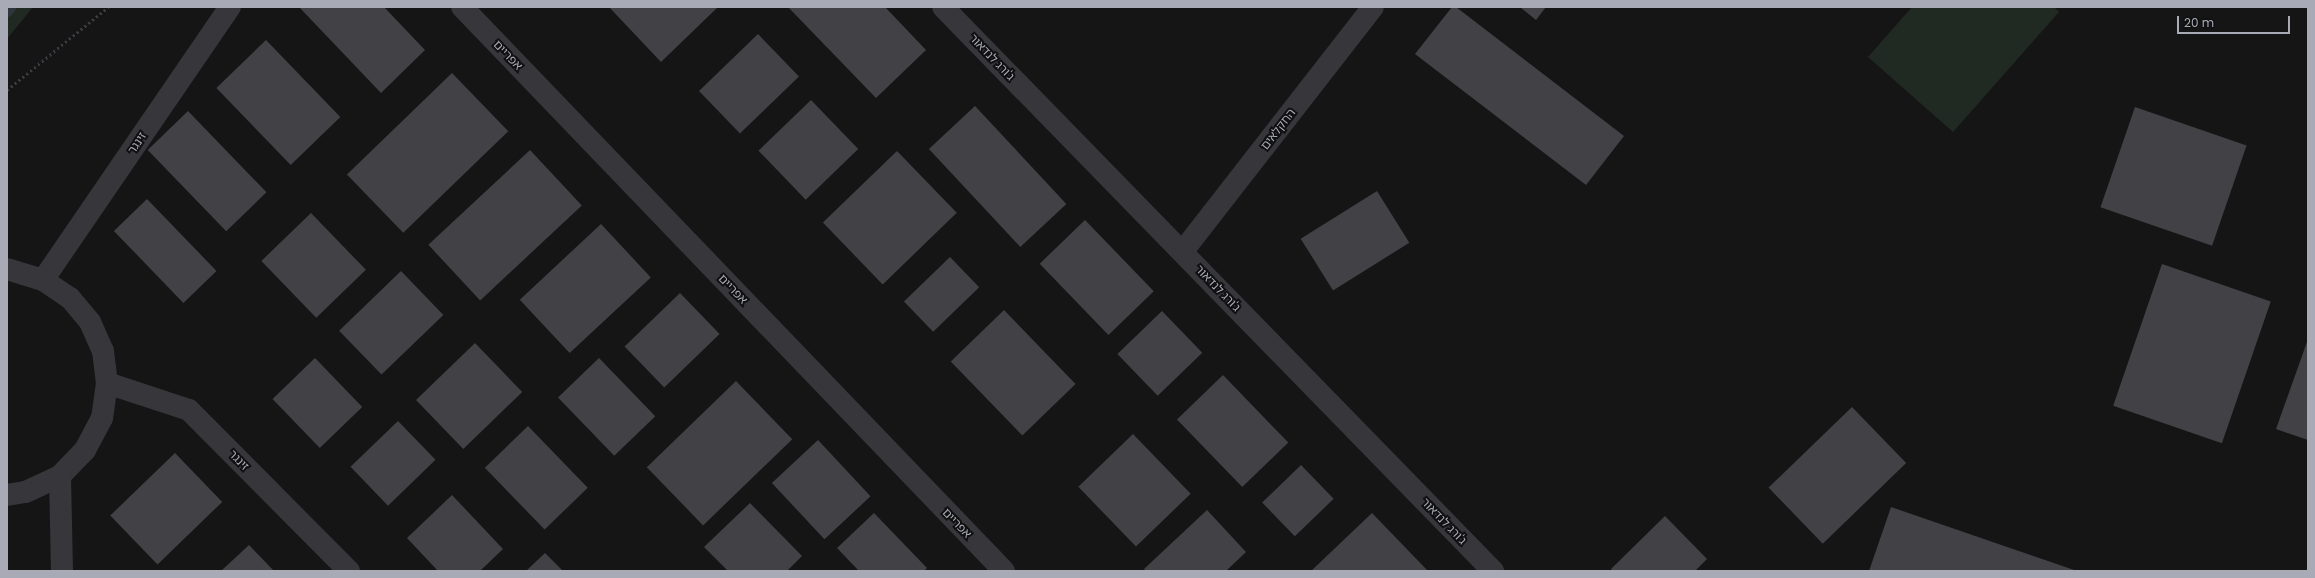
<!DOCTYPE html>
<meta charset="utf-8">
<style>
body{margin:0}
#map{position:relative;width:2315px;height:578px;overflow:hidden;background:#151516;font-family:Poppins,"Noto Sans Hebrew",sans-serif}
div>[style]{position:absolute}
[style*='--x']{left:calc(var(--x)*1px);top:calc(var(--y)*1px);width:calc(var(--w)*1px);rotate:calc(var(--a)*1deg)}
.green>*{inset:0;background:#212923}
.stream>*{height:11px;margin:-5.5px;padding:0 5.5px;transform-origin:5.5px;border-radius:5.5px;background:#2f363e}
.building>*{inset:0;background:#424246;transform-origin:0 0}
.path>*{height:2.5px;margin-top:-1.25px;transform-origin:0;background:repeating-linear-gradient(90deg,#3c3d42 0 2px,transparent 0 5px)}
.minor>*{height:22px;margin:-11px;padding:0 11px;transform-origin:11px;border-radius:11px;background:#36363b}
span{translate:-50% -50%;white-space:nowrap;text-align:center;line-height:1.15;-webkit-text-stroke:4px #101011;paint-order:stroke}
.street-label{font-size:12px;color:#a8aab5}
.frame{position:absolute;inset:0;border:8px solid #a8aab5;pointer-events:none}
.scale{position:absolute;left:2177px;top:16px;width:113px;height:18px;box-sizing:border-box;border:2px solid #a8aab5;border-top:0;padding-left:5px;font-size:12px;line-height:14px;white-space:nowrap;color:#a8aab5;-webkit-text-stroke:3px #101011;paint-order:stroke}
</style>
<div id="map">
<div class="green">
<div style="clip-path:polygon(7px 7px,33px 7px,7px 39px)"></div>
<div style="clip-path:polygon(1912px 7px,2054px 7px,2059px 12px,1953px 132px,1868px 57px)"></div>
</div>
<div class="stream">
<div style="--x:7;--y:11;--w:5;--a:-53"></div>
</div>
<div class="building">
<div style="clip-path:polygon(299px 7px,384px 7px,425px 50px,381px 93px)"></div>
<div style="clip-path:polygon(609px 7px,718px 7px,661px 62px)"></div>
<div style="clip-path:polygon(788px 7px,885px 7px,926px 50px,876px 98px)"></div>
<div style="clip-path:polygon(1452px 7px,1456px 7px,1624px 136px,1586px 185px,1415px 54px)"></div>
<div style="clip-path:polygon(1520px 7px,1546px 7px,1536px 20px)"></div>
<div style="left:758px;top:34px;width:59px;height:82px;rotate:46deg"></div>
<div style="left:266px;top:40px;width:107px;height:69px;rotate:46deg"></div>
<div style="left:452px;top:73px;width:81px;height:146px;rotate:46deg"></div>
<div style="left:811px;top:100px;width:68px;height:73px;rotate:46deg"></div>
<div style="left:975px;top:106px;width:134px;height:63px;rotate:47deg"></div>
<div style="left:2135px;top:107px;width:118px;height:106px;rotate:19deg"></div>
<div style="left:188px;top:111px;width:113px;height:56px;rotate:46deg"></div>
<div style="left:530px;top:150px;width:76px;height:139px;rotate:47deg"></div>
<div style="left:897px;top:151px;width:86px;height:103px;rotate:46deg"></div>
<div style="left:1377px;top:191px;width:61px;height:90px;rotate:58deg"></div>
<div style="left:147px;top:199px;width:100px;height:46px;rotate:46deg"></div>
<div style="left:311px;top:213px;width:79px;height:69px;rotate:46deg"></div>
<div style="left:1085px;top:220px;width:99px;height:63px;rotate:46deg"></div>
<div style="left:601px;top:224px;width:73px;height:111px;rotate:47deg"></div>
<div style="left:950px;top:257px;width:42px;height:64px;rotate:46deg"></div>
<div style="left:2162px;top:264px;width:115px;height:150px;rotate:19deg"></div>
<div style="left:401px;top:271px;width:61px;height:86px;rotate:46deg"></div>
<div style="left:680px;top:293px;width:57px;height:77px;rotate:46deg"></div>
<div style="left:1004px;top:310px;width:103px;height:74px;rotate:46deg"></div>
<div style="left:1162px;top:311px;width:58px;height:62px;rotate:46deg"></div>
<div style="clip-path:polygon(2308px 339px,2308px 440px,2276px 429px)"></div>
<div style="left:475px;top:343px;width:68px;height:82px;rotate:46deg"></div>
<div style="left:315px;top:358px;width:68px;height:59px;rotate:46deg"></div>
<div style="left:599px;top:358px;width:81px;height:57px;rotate:46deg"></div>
<div style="left:1223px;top:375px;width:94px;height:64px;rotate:46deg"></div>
<div style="left:736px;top:381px;width:81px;height:124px;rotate:46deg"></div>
<div style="left:1852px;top:407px;width:78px;height:116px;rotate:46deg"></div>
<div style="left:398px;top:421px;width:54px;height:66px;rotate:46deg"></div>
<div style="left:528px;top:426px;width:86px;height:60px;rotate:46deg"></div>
<div style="left:1133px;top:434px;width:83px;height:76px;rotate:46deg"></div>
<div style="left:818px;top:440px;width:77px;height:63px;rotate:47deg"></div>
<div style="left:175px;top:453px;width:68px;height:90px;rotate:46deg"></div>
<div style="left:1301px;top:465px;width:47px;height:54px;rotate:46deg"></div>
<div style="clip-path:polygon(452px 495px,503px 549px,480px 571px,438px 571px,407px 538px)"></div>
<div style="clip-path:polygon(750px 503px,802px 556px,787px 571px,728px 571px,704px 547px)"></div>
<div style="clip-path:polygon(1891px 507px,2077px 571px,1869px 571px)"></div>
<div style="clip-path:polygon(1207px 510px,1246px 552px,1226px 571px,1146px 571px,1144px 569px)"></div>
<div style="clip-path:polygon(874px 513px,927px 568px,924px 571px,859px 571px,837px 548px)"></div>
<div style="clip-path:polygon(1372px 513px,1428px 571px,1311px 571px)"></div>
<div style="clip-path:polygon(1665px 516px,1707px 559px,1695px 571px,1613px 571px,1611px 569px)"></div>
<div style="clip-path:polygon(249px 545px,274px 571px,221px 571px)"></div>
<div style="clip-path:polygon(545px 553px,563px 571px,526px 571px)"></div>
</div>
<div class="path">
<div style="--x:7;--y:90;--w:131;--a:-39.4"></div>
</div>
<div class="minor">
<div style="--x:462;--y:7;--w:782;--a:46.14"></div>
<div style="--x:943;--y:7;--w:788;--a:45.72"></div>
<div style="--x:1183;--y:251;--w:309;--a:-52.1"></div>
<div style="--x:7;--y:269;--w:38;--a:17"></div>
<div style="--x:43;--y:280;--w:32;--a:34"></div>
<div style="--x:70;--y:298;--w:31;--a:50"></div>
<div style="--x:90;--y:322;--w:32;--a:66"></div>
<div style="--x:103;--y:351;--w:32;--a:83"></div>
<div style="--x:107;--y:383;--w:35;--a:98"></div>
<div style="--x:102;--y:418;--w:36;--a:118"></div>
<div style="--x:85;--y:450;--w:36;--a:134"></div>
<div style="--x:60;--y:476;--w:38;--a:155"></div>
<div style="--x:25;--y:492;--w:18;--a:171"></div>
<div style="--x:43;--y:280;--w:331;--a:-55.6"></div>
<div style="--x:107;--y:383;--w:86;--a:18.2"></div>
<div style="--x:189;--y:410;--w:227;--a:45.2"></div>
<div style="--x:60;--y:476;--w:95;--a:88.8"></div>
</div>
<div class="street-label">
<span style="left:508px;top:55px;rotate:46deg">אפריים</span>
<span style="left:992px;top:57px;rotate:46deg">ג'ורג לנדאור</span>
<span style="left:1278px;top:129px;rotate:-52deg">החקלאים</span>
<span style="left:137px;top:143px;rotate:-56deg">זינגר</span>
<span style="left:1218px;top:288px;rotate:46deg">ג'ורג לנדאור</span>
<span style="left:733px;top:289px;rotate:46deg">אפריים</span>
<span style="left:239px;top:460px;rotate:45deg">זינגר</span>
<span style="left:1444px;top:521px;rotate:46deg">ג'ורג לנדאור</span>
<span style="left:957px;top:523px;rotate:46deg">אפריים</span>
</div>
<div class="frame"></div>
<div class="scale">20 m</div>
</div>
